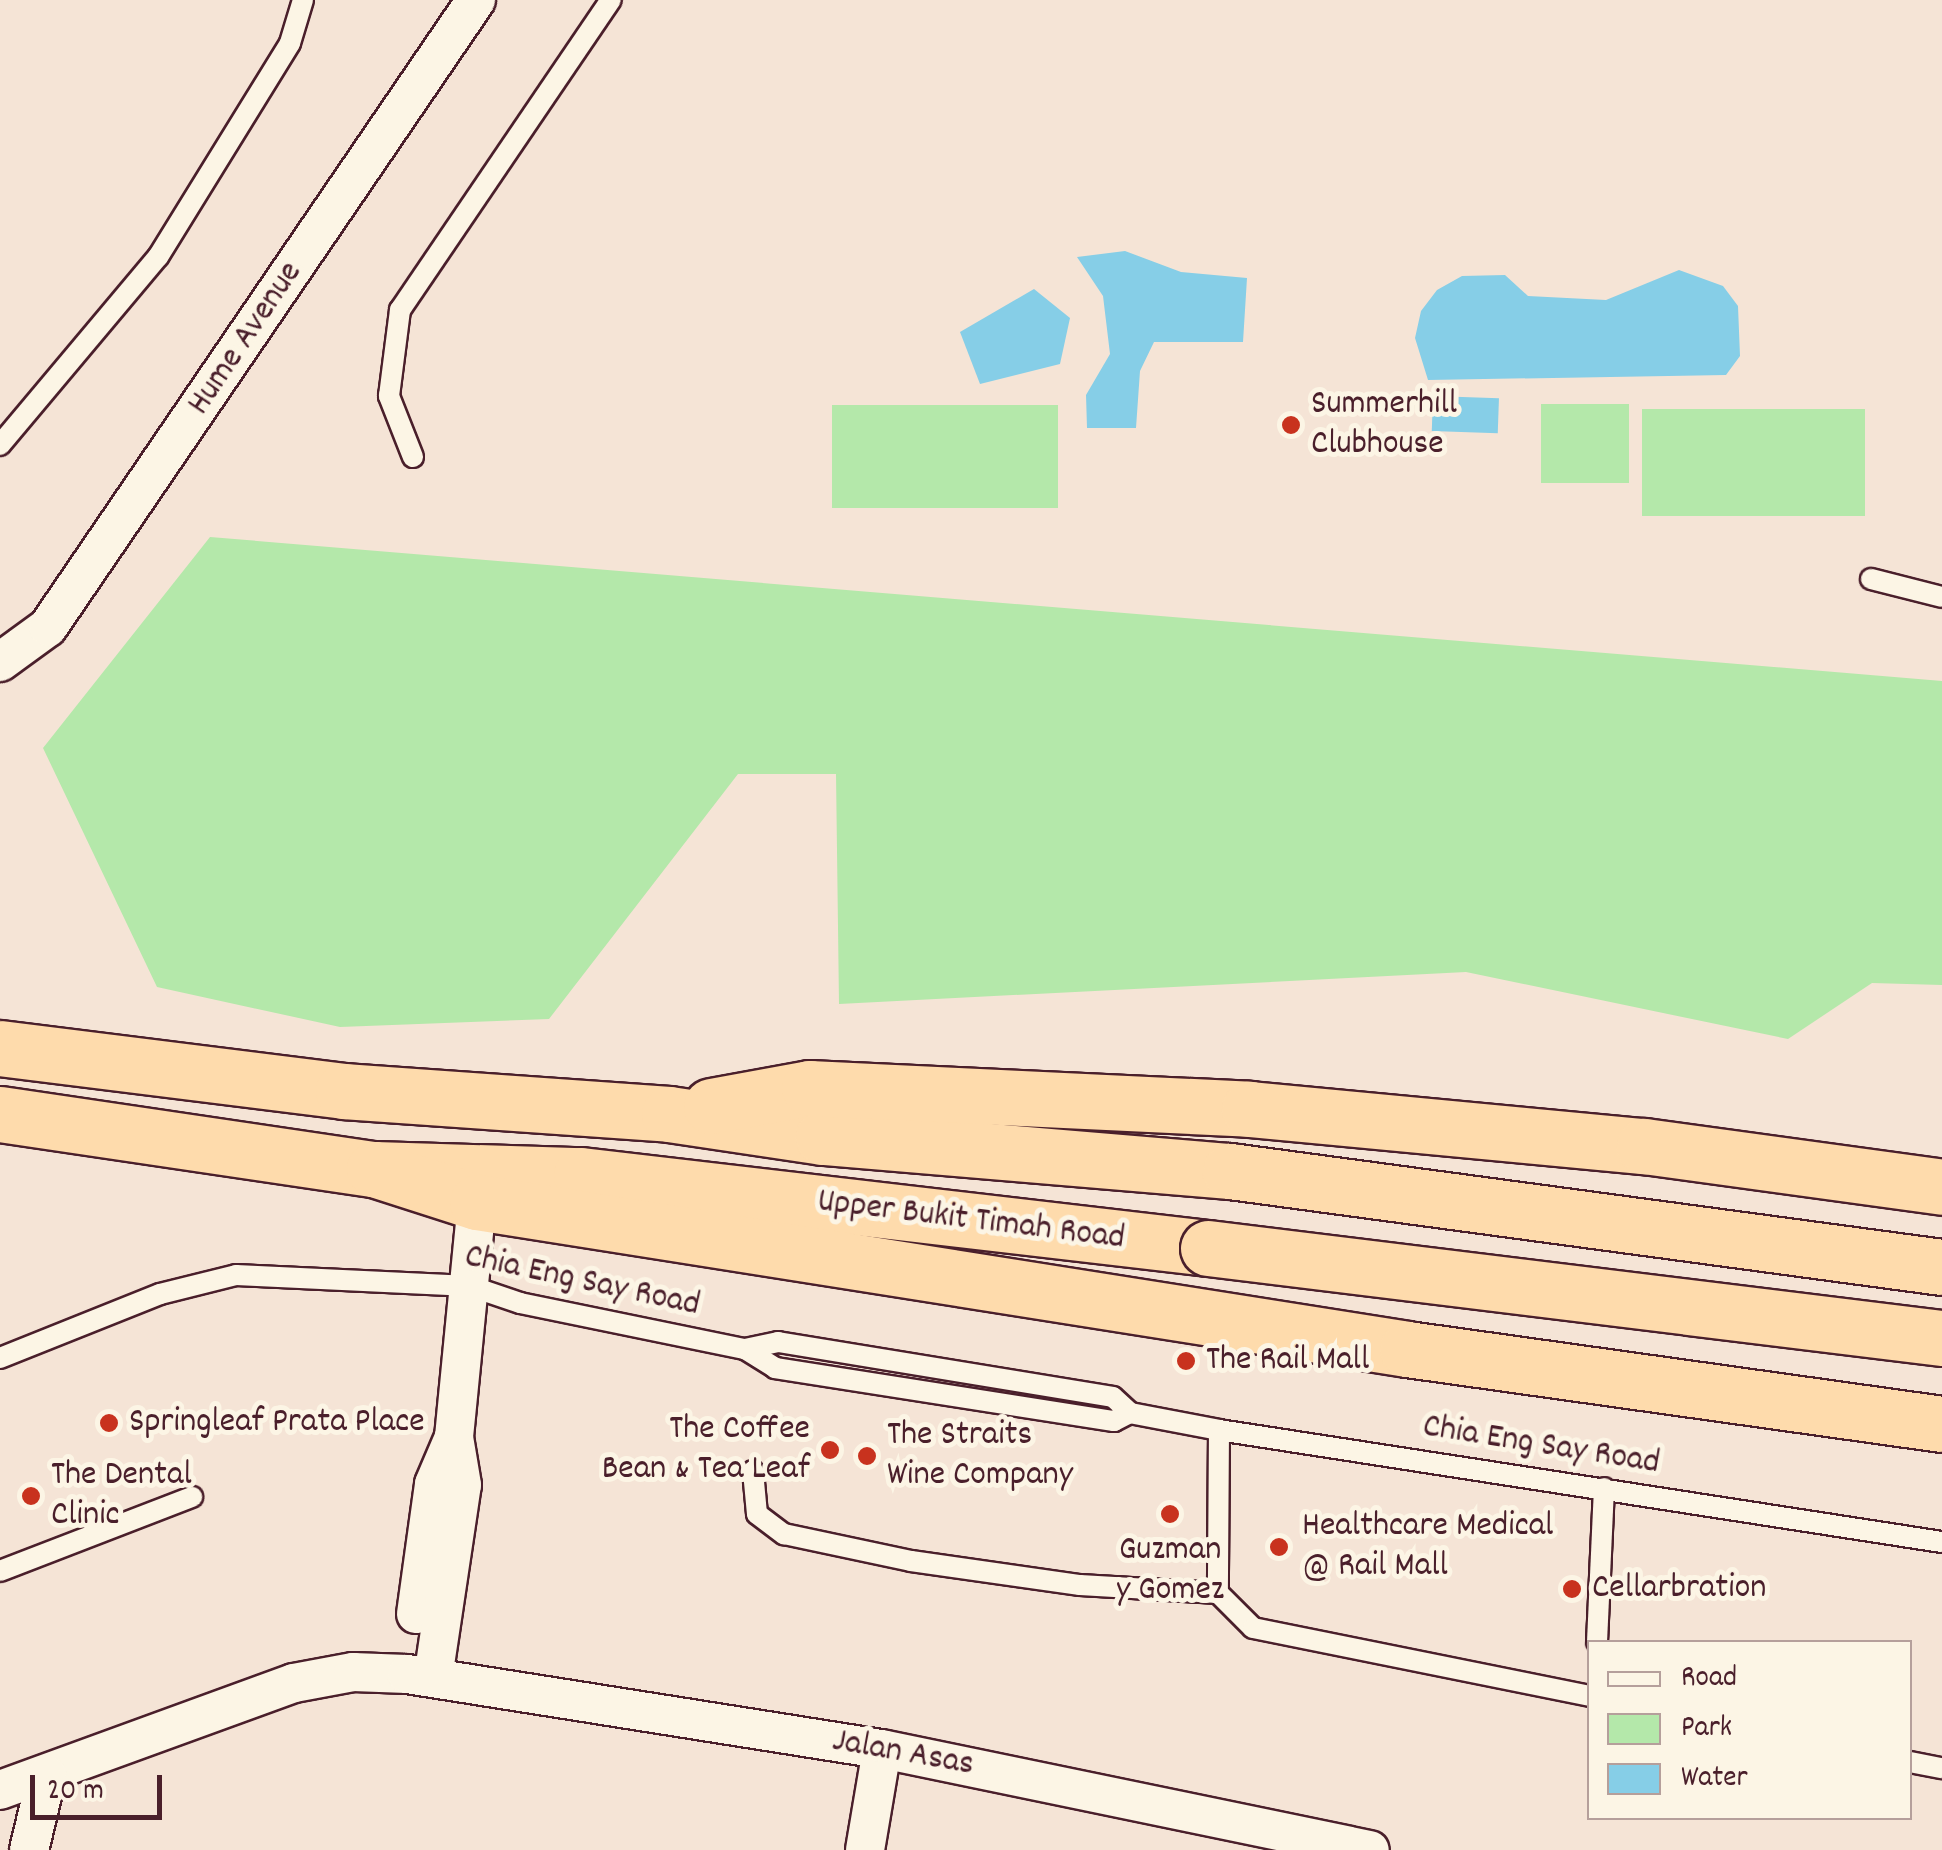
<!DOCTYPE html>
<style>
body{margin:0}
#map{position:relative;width:1942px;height:1850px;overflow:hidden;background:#f5e4d6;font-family:Dekko,sans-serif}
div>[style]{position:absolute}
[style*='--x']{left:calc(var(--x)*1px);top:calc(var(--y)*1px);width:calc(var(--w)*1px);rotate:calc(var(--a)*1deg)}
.green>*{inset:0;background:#b4e8aa;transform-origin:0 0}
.water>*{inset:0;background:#86cee7;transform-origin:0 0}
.roads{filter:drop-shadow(2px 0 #4a1f2b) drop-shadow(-2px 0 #4a1f2b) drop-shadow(0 2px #4a1f2b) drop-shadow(0 -2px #4a1f2b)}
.lane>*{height:20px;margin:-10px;padding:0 10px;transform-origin:10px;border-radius:10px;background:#fcf5e5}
.street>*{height:38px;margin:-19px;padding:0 19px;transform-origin:19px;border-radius:19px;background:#fcf5e5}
.highway>*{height:55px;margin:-27.5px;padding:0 27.5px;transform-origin:27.5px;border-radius:27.5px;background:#fedbac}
.bridges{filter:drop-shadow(2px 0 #4a1f2b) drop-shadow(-2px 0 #4a1f2b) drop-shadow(0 2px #4a1f2b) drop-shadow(0 -2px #4a1f2b)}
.highway-bridge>*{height:55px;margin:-27.5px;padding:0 27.5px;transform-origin:27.5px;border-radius:27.5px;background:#fedbac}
.dots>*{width:28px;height:28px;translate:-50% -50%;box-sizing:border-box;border:5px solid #fcf5e5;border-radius:50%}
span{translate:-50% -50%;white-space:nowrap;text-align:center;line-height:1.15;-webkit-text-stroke:10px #fcf5e5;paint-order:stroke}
.street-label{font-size:35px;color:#4a1f2b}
.poi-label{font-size:35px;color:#4a1f2b}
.left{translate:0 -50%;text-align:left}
.right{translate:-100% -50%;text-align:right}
.legend{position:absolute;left:1587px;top:1640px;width:325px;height:180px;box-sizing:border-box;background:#fcf5e5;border:2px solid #b59f9b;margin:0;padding:12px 18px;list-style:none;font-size:30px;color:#4a1f2b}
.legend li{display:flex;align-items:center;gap:20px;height:50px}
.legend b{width:50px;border:2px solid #b59f9b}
.scale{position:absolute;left:30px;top:1775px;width:132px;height:45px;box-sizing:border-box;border:5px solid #4a1f2b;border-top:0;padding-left:12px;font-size:30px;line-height:35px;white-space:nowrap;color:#4a1f2b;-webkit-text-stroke:8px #fcf5e5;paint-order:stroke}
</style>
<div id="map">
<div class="green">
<div style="left:1629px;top:404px;width:79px;height:88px;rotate:90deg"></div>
<div style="left:832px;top:405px;width:226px;height:103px"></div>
<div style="left:1642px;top:409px;width:223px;height:107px"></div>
<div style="clip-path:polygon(210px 537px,1942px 681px,1942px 985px,1872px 983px,1788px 1039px,1466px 972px,839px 1004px,836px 774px,738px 774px,549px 1019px,340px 1027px,157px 987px,43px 748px)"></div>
</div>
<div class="water">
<div style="clip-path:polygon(1125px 251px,1181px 272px,1247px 278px,1243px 342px,1154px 342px,1140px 371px,1136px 428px,1087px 428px,1086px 395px,1110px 354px,1103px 296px,1077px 257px)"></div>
<div style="clip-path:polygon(1679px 270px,1723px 286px,1738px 306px,1740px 356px,1726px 375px,1428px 380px,1415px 338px,1421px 311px,1437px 290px,1462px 276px,1505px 275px,1528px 296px,1606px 300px)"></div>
<div style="clip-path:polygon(1034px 289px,1070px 318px,1060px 364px,980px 384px,960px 332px)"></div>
<div style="left:1433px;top:396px;width:66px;height:35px;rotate:2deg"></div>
</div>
<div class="roads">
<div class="lane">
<div style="--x:0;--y:445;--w:246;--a:-50"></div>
<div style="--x:158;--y:257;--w:251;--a:-58.3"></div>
<div style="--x:290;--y:43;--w:45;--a:-73.2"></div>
<div style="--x:413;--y:457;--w:66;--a:-111.5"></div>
<div style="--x:389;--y:396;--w:87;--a:-82.7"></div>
<div style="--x:400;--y:310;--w:375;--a:-55.8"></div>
<div style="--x:1871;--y:579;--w:73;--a:14.2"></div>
<div style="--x:745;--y:1349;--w:34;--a:-12"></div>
<div style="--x:778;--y:1342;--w:339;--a:9.3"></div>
<div style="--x:1113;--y:1397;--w:23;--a:43"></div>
<div style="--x:1130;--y:1413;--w:91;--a:10.8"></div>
<div style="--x:1219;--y:1430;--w:732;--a:8.81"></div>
<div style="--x:0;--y:1358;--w:172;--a:-21.8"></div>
<div style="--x:160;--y:1294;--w:78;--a:-14"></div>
<div style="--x:236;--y:1275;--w:234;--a:2.7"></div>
<div style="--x:470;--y:1286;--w:53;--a:18.8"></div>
<div style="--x:520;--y:1303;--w:230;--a:11.6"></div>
<div style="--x:745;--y:1349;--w:36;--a:32"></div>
<div style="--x:775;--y:1368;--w:343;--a:8.9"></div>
<div style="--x:1114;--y:1421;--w:18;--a:-27"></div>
<div style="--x:1219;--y:1430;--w:163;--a:90.4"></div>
<div style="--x:1218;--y:1593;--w:49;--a:45"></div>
<div style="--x:1253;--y:1628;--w:344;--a:11.4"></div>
<div style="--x:753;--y:1471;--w:43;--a:84.7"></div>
<div style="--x:757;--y:1514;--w:34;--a:37"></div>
<div style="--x:784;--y:1534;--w:130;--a:12"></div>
<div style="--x:911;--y:1561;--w:171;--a:8.1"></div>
<div style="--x:1080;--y:1585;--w:138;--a:3.3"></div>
<div style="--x:0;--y:1571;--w:206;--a:-21.1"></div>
<div style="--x:1597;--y:1642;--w:154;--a:-87.4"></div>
<div style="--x:1910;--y:1762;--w:33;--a:11"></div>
</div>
<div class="street">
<div style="--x:0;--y:662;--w:59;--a:-36.1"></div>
<div style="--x:48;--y:627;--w:759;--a:-55.68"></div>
<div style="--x:416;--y:1614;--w:131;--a:-82.1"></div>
<div style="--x:434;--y:1484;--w:51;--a:-66.9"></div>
<div style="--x:433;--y:1678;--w:195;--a:-81.5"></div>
<div style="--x:462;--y:1485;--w:49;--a:-99.5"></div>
<div style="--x:454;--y:1437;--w:236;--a:-84.4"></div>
<div style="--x:0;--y:1790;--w:313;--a:-20"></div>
<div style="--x:294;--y:1683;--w:60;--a:-10.6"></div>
<div style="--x:353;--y:1672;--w:54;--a:2.1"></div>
<div style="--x:407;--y:1674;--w:481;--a:9"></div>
<div style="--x:882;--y:1749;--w:498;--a:11.7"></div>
<div style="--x:29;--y:1850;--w:77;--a:-76.5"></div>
<div style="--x:865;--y:1850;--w:102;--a:-80.4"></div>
</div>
<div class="highway">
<div style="--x:0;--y:1048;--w:346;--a:7.1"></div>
<div style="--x:343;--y:1091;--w:327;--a:4"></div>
<div style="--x:669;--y:1114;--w:156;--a:8.5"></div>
<div style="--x:823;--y:1137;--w:408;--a:4.8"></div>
<div style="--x:1230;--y:1171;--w:718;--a:7.68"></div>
<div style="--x:711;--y:1106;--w:100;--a:-10.4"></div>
<div style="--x:809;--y:1088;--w:441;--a:2.7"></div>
<div style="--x:1249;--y:1109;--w:397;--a:5.4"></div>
<div style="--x:1644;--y:1146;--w:301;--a:7.8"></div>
<div style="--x:0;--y:1114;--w:378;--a:8.4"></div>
<div style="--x:374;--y:1169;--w:207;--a:1.7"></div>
<div style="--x:581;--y:1175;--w:631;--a:6.64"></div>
<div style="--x:374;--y:1169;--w:108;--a:17.8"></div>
<div style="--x:477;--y:1202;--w:942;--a:8.98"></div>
<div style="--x:1407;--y:1349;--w:540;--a:7.98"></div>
</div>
</div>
<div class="bridges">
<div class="highway-bridge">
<div style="--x:1208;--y:1248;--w:739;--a:6.99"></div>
</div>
</div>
<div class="dots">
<div style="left:1291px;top:425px;background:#c8321e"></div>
<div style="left:1186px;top:1361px;background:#c8321e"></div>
<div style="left:109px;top:1423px;background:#c8321e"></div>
<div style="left:830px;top:1450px;background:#c8321e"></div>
<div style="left:867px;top:1456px;background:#c8321e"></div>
<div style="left:31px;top:1496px;background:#c8321e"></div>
<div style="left:1170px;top:1514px;background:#c8321e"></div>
<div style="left:1279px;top:1547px;background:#c8321e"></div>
<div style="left:1572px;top:1589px;background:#c8321e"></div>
</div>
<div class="street-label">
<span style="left:246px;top:339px;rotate:-56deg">Hume Avenue</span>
<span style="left:971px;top:1221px;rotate:7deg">Upper Bukit Timah Road</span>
<span style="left:582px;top:1282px;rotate:12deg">Chia Eng Say Road</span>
<span style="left:1541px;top:1446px;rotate:9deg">Chia Eng Say Road</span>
<span style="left:903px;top:1754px;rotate:10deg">Jalan Asas</span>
</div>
<div class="poi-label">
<span class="left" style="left:1311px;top:425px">Summerhill<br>Clubhouse</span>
<span class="left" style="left:1206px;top:1361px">The Rail Mall</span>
<span class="left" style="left:129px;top:1423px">Springleaf Prata Place</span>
<span class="right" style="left:810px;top:1450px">The Coffee<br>Bean &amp; Tea Leaf</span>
<span class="left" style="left:887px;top:1456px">The Straits<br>Wine Company</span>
<span class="left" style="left:51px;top:1496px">The Dental<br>Clinic</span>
<span class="left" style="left:1302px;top:1547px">Healthcare Medical<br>@ Rail Mall</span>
<span style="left:1170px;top:1571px">Guzman<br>y Gomez</span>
<span class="left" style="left:1592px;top:1589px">Cellarbration</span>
</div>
<ul class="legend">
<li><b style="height:12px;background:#fcf5e5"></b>Road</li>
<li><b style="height:28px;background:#b4e8aa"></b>Park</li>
<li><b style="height:28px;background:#86cee7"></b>Water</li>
</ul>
<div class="scale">20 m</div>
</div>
